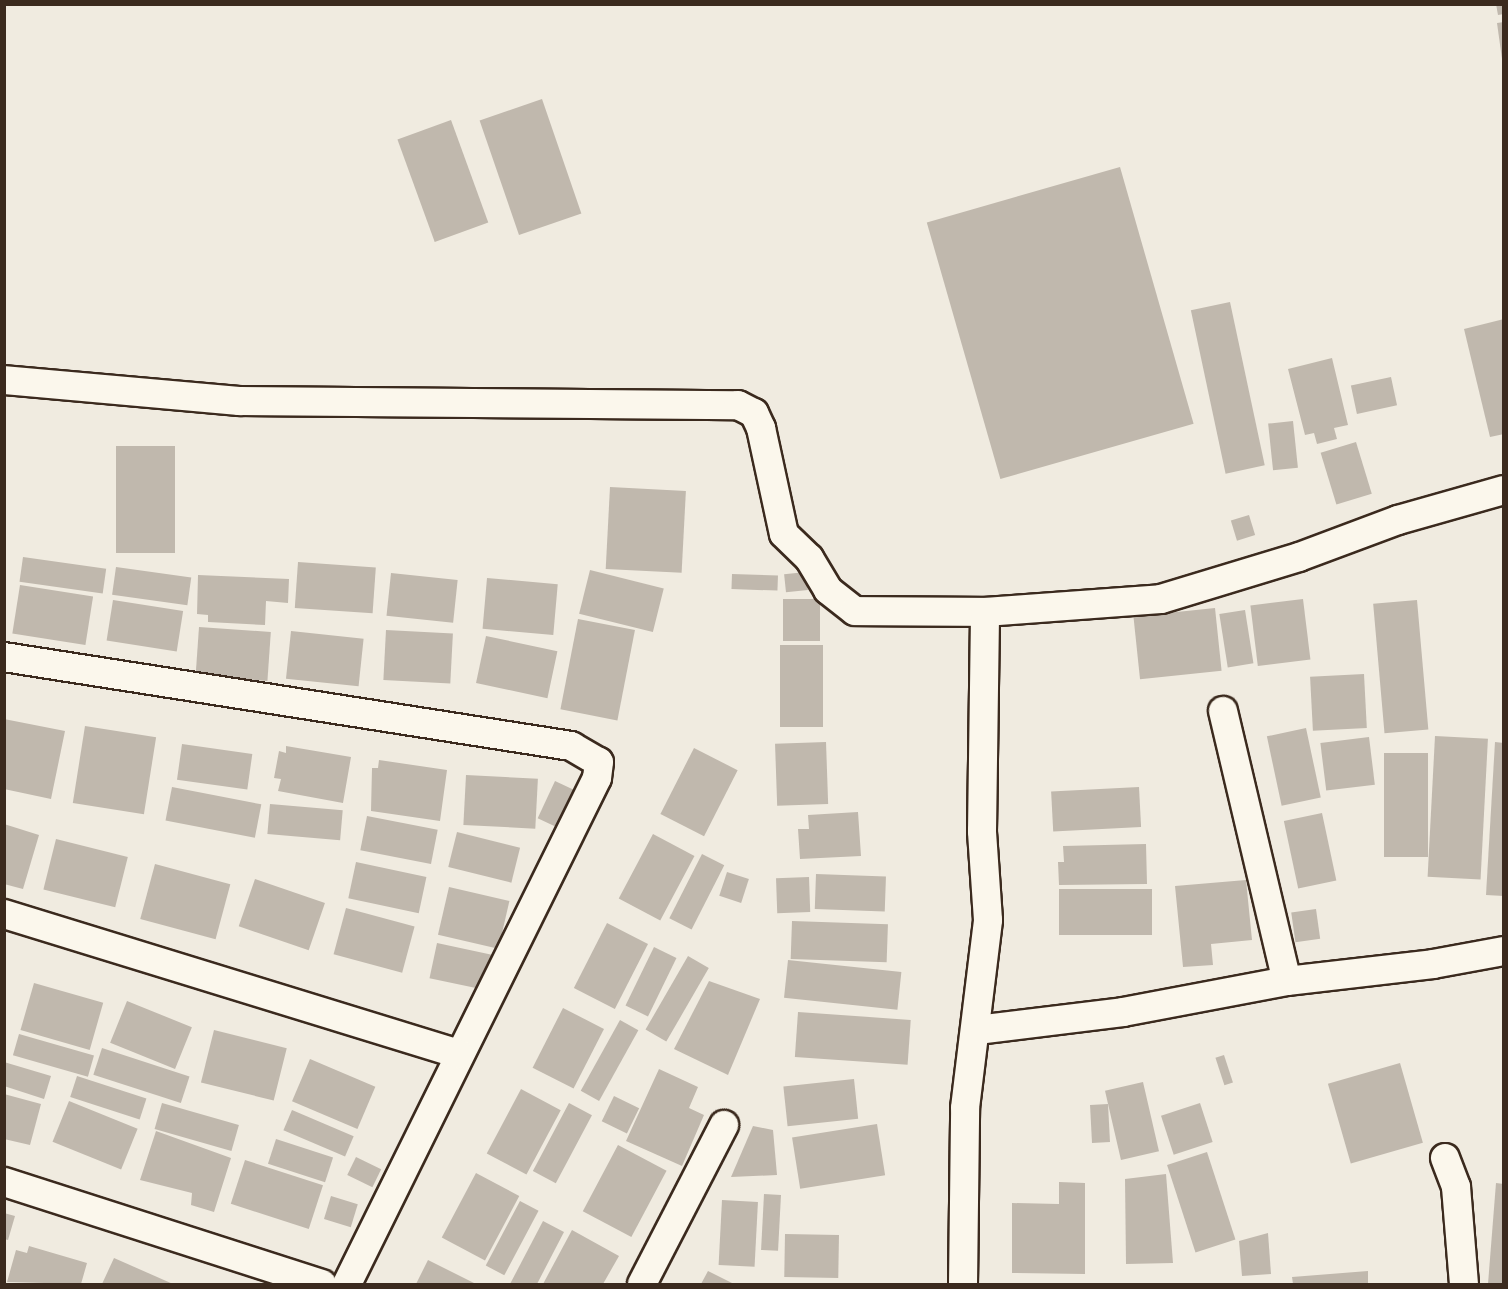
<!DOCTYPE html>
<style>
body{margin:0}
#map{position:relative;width:1508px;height:1289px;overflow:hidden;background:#f0ebe0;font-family:Pangolin,sans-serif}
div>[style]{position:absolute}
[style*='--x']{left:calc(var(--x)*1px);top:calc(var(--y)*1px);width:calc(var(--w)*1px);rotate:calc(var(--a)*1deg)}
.building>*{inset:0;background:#c0b8ad;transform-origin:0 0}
.roads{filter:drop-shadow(2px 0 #3b2a1e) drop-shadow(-2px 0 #3b2a1e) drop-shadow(0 2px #3b2a1e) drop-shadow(0 -2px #3b2a1e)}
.street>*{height:28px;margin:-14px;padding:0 14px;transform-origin:14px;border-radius:14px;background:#fbf7ec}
span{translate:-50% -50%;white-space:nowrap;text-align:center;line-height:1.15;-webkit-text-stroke:4.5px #fbf7ec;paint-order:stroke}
.frame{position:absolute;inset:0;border:6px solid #3b2a1e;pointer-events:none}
</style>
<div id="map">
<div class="building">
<div style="clip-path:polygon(1496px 4px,1504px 4px,1504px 14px,1498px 15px)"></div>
<div style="clip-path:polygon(1504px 22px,1504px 59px,1502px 59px,1497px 23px)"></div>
<div style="left:542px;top:99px;width:121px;height:66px;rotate:71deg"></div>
<div style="left:451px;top:120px;width:109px;height:57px;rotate:70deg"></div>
<div style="left:1120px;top:167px;width:267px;height:201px;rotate:74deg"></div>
<div style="left:1230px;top:302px;width:167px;height:40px;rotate:78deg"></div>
<div style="clip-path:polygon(1504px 319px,1504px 434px,1490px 437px,1464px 329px)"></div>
<div style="clip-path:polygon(1332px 358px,1348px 425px,1334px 428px,1337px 439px,1317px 444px,1314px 433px,1305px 435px,1288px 369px)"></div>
<div style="left:1391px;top:377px;width:29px;height:41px;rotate:78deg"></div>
<div style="left:1293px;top:421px;width:47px;height:25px;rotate:84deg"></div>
<div style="left:1356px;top:442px;width:54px;height:37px;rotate:73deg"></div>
<div style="left:116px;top:446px;width:59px;height:107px"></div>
<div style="left:610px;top:487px;width:76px;height:82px;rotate:3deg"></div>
<div style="left:1249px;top:515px;width:21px;height:19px;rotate:73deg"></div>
<div style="left:23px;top:557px;width:84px;height:25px;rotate:8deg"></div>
<div style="left:298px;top:562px;width:78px;height:46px;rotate:4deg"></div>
<div style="left:116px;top:567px;width:76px;height:28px;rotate:8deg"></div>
<div style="left:590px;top:570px;width:76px;height:45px;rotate:14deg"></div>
<div style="left:806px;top:572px;width:18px;height:22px;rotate:84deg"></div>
<div style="left:391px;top:573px;width:67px;height:43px;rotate:6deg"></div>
<div style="left:732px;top:574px;width:46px;height:15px;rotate:2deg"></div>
<div style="clip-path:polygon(198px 575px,289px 579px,288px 603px,266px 601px,265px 625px,208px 622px,208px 615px,197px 614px)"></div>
<div style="left:487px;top:578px;width:71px;height:51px;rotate:5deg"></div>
<div style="left:20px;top:585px;width:74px;height:49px;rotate:9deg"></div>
<div style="left:783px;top:599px;width:37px;height:42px"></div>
<div style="left:1303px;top:599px;width:61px;height:53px;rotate:83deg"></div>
<div style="left:113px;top:600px;width:71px;height:41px;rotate:9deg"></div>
<div style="left:1417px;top:600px;width:130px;height:44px;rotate:85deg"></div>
<div style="left:1215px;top:608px;width:63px;height:82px;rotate:84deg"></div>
<div style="left:1245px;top:610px;width:54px;height:26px;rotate:81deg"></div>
<div style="left:578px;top:619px;width:58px;height:92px;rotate:11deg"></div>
<div style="left:199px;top:627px;width:72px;height:49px;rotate:4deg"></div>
<div style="left:386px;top:630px;width:67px;height:50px;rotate:3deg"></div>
<div style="left:291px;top:631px;width:73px;height:48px;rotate:6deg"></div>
<div style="left:486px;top:636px;width:73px;height:48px;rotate:12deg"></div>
<div style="left:780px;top:645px;width:43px;height:82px"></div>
<div style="left:1364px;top:674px;width:54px;height:54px;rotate:87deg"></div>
<div style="clip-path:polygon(4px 719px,65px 731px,51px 799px,4px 789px)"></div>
<div style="left:85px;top:726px;width:72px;height:78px;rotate:9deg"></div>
<div style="left:1306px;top:728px;width:71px;height:40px;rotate:78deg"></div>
<div style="left:1435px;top:736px;width:53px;height:141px;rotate:3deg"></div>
<div style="left:1369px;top:737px;width:48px;height:49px;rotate:83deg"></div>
<div style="left:826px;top:742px;width:62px;height:51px;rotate:88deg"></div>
<div style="clip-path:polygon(1495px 742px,1504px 743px,1504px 896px,1486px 895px)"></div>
<div style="left:182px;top:744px;width:71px;height:36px;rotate:8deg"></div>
<div style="clip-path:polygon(286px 746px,351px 757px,343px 803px,278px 791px,281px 779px,274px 778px,279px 751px,286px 753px)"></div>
<div style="left:694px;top:748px;width:49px;height:74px;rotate:27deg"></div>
<div style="left:1384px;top:753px;width:44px;height:104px"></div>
<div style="clip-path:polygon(379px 760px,447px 770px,440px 821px,371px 811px,372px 768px,378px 768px)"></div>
<div style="left:466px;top:775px;width:72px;height:50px;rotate:3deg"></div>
<div style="left:555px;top:781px;width:23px;height:41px;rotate:25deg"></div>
<div style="left:172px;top:787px;width:91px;height:34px;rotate:11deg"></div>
<div style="left:1139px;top:787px;width:40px;height:88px;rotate:87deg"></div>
<div style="left:270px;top:804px;width:73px;height:30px;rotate:5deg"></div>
<div style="clip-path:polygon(858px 812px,861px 856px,800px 859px,798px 829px,809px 829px,808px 815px)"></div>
<div style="left:1322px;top:813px;width:69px;height:39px;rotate:78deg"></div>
<div style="left:367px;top:816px;width:72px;height:35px;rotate:11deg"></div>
<div style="clip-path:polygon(4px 824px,39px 835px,23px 889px,4px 884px)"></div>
<div style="left:457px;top:832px;width:65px;height:36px;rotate:14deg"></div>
<div style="left:653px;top:834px;width:47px;height:73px;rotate:28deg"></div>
<div style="left:56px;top:839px;width:74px;height:52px;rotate:14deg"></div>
<div style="clip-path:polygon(1146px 844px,1147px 884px,1059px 885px,1058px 862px,1064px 862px,1063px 846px)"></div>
<div style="left:702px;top:854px;width:25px;height:72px;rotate:27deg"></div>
<div style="left:356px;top:862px;width:72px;height:37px;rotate:12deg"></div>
<div style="left:155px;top:864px;width:78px;height:57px;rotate:15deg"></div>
<div style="left:727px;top:872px;width:23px;height:25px;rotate:18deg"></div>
<div style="left:816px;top:874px;width:70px;height:35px;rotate:2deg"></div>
<div style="left:809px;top:877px;width:35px;height:33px;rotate:88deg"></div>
<div style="left:255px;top:879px;width:74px;height:50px;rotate:19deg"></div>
<div style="clip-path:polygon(1246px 880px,1252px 940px,1211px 944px,1213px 965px,1183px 967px,1175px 886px)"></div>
<div style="left:449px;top:887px;width:62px;height:49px;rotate:13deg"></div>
<div style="left:1059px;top:889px;width:93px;height:46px"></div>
<div style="left:346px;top:908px;width:71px;height:48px;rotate:15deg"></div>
<div style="left:1316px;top:909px;width:30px;height:25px;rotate:82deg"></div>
<div style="left:792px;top:921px;width:96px;height:38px;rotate:2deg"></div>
<div style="left:607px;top:923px;width:46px;height:73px;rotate:27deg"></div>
<div style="left:437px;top:943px;width:56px;height:36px;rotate:12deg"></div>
<div style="left:654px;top:947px;width:25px;height:65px;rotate:26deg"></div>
<div style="left:688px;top:956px;width:24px;height:85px;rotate:30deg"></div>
<div style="left:788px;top:960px;width:114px;height:38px;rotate:6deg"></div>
<div style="clip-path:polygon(709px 981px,760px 999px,728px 1075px,674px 1049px)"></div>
<div style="left:34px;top:983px;width:72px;height:49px;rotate:16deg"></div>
<div style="left:127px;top:1001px;width:70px;height:45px;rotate:22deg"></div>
<div style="left:563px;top:1008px;width:46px;height:67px;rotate:27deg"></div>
<div style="left:798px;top:1012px;width:113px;height:45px;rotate:4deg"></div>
<div style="left:620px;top:1020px;width:21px;height:81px;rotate:29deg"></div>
<div style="left:214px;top:1030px;width:75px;height:54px;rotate:14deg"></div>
<div style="left:19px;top:1034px;width:78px;height:22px;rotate:16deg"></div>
<div style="left:102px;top:1048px;width:92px;height:28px;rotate:18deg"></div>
<div style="left:1224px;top:1055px;width:29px;height:9px;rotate:72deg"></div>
<div style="left:310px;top:1059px;width:71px;height:46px;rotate:23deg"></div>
<div style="clip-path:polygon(4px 1062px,51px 1076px,44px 1099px,4px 1086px)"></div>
<div style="left:1400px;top:1063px;width:83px;height:75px;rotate:74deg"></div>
<div style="clip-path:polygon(659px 1069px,698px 1087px,689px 1108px,704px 1115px,682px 1166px,626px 1141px)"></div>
<div style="left:77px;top:1076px;width:73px;height:22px;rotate:18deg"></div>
<div style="left:854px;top:1079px;width:40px;height:71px;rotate:84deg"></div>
<div style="left:1143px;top:1082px;width:71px;height:39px;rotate:77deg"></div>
<div style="left:521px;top:1089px;width:45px;height:73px;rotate:28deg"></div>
<div style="clip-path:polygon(4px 1094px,41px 1104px,30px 1145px,4px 1139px)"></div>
<div style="left:614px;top:1096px;width:28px;height:28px;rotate:26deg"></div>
<div style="left:69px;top:1101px;width:74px;height:44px;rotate:22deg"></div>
<div style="left:162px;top:1103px;width:80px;height:27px;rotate:16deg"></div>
<div style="left:569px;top:1103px;width:26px;height:77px;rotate:28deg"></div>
<div style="left:1200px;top:1103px;width:41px;height:41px;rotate:72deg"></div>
<div style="left:1108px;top:1104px;width:38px;height:18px;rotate:87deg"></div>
<div style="left:292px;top:1110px;width:67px;height:22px;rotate:23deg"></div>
<div style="left:877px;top:1124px;width:52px;height:86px;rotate:81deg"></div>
<div style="clip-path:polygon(753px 1126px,773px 1130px,777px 1175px,731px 1177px)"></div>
<div style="clip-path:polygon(156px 1131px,231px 1158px,214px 1212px,191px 1205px,192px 1193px,140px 1180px)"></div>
<div style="left:276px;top:1139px;width:60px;height:26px;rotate:18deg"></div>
<div style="left:618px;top:1145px;width:55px;height:75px;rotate:28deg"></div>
<div style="left:1207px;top:1152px;width:92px;height:42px;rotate:72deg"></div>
<div style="left:356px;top:1157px;width:28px;height:20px;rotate:26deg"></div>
<div style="left:245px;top:1160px;width:82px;height:46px;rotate:18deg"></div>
<div style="left:476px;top:1173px;width:49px;height:73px;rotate:28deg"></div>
<div style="clip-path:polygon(1166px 1174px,1173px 1263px,1126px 1264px,1125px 1179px)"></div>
<div style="clip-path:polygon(1059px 1182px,1085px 1183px,1085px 1274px,1012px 1273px,1012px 1203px,1059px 1204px)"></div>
<div style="clip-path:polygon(1496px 1183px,1504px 1184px,1504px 1284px,1488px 1284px)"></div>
<div style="left:764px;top:1194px;width:17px;height:56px;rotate:3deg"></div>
<div style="left:331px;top:1196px;width:28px;height:24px;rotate:17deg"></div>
<div style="left:722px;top:1200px;width:36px;height:65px;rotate:3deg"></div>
<div style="left:520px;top:1201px;width:21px;height:73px;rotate:28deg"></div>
<div style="clip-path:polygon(4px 1213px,15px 1216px,8px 1240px,4px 1239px)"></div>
<div style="clip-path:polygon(543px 1221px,564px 1232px,537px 1284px,510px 1284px)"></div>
<div style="clip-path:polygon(572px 1230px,619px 1256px,603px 1284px,543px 1284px)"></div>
<div style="clip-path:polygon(1268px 1233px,1271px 1274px,1242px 1276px,1239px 1241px)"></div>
<div style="left:785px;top:1234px;width:54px;height:43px;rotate:1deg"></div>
<div style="clip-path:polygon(29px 1246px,87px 1263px,81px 1284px,7px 1282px,16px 1250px,27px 1253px)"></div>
<div style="clip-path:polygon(114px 1258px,173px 1284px,102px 1284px)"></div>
<div style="clip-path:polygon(428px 1260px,476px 1284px,416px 1284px)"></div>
<div style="clip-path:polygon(708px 1271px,734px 1284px,701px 1284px)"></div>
<div style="clip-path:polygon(1368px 1271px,1368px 1284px,1293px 1284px,1292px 1277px)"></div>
</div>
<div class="roads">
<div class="street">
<div style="--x:4;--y:380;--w:236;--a:5.1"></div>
<div style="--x:239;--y:401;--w:499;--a:0.5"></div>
<div style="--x:738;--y:405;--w:18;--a:27"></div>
<div style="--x:754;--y:413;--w:17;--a:65"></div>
<div style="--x:761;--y:428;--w:108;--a:77.8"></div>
<div style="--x:784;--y:534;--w:35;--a:44"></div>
<div style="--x:809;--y:558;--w:37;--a:59"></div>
<div style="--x:828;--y:590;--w:34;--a:38"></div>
<div style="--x:855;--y:611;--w:130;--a:0.4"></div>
<div style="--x:4;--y:657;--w:574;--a:8.92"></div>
<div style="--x:571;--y:746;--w:32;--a:30"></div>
<div style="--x:599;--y:762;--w:16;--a:97"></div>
<div style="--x:597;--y:778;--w:564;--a:116.29"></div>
<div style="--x:1223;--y:711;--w:277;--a:76.7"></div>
<div style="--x:4;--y:914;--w:476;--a:17.1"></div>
<div style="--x:977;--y:1030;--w:147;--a:-7"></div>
<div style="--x:1123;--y:1012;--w:167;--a:-10.7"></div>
<div style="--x:1287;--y:981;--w:147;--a:-6.6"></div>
<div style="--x:1433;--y:964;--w:72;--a:-10.4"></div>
<div style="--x:1445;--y:1158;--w:31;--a:69"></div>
<div style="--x:1456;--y:1187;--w:97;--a:85.3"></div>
<div style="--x:4;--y:1182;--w:334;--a:17.8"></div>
<div style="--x:642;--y:1284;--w:179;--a:-62.7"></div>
<div style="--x:963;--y:1284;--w:176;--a:-89.3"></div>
<div style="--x:965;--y:1108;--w:189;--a:-83"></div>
<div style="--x:988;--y:920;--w:89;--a:-93.9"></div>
<div style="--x:982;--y:831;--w:219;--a:-89.2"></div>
<div style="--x:985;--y:612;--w:176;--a:-4.2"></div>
<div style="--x:1161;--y:599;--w:144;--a:-16.9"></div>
<div style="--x:1299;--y:557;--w:106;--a:-20.5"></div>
<div style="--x:1398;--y:520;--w:110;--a:-15.8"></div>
</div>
</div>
<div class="frame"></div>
</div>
